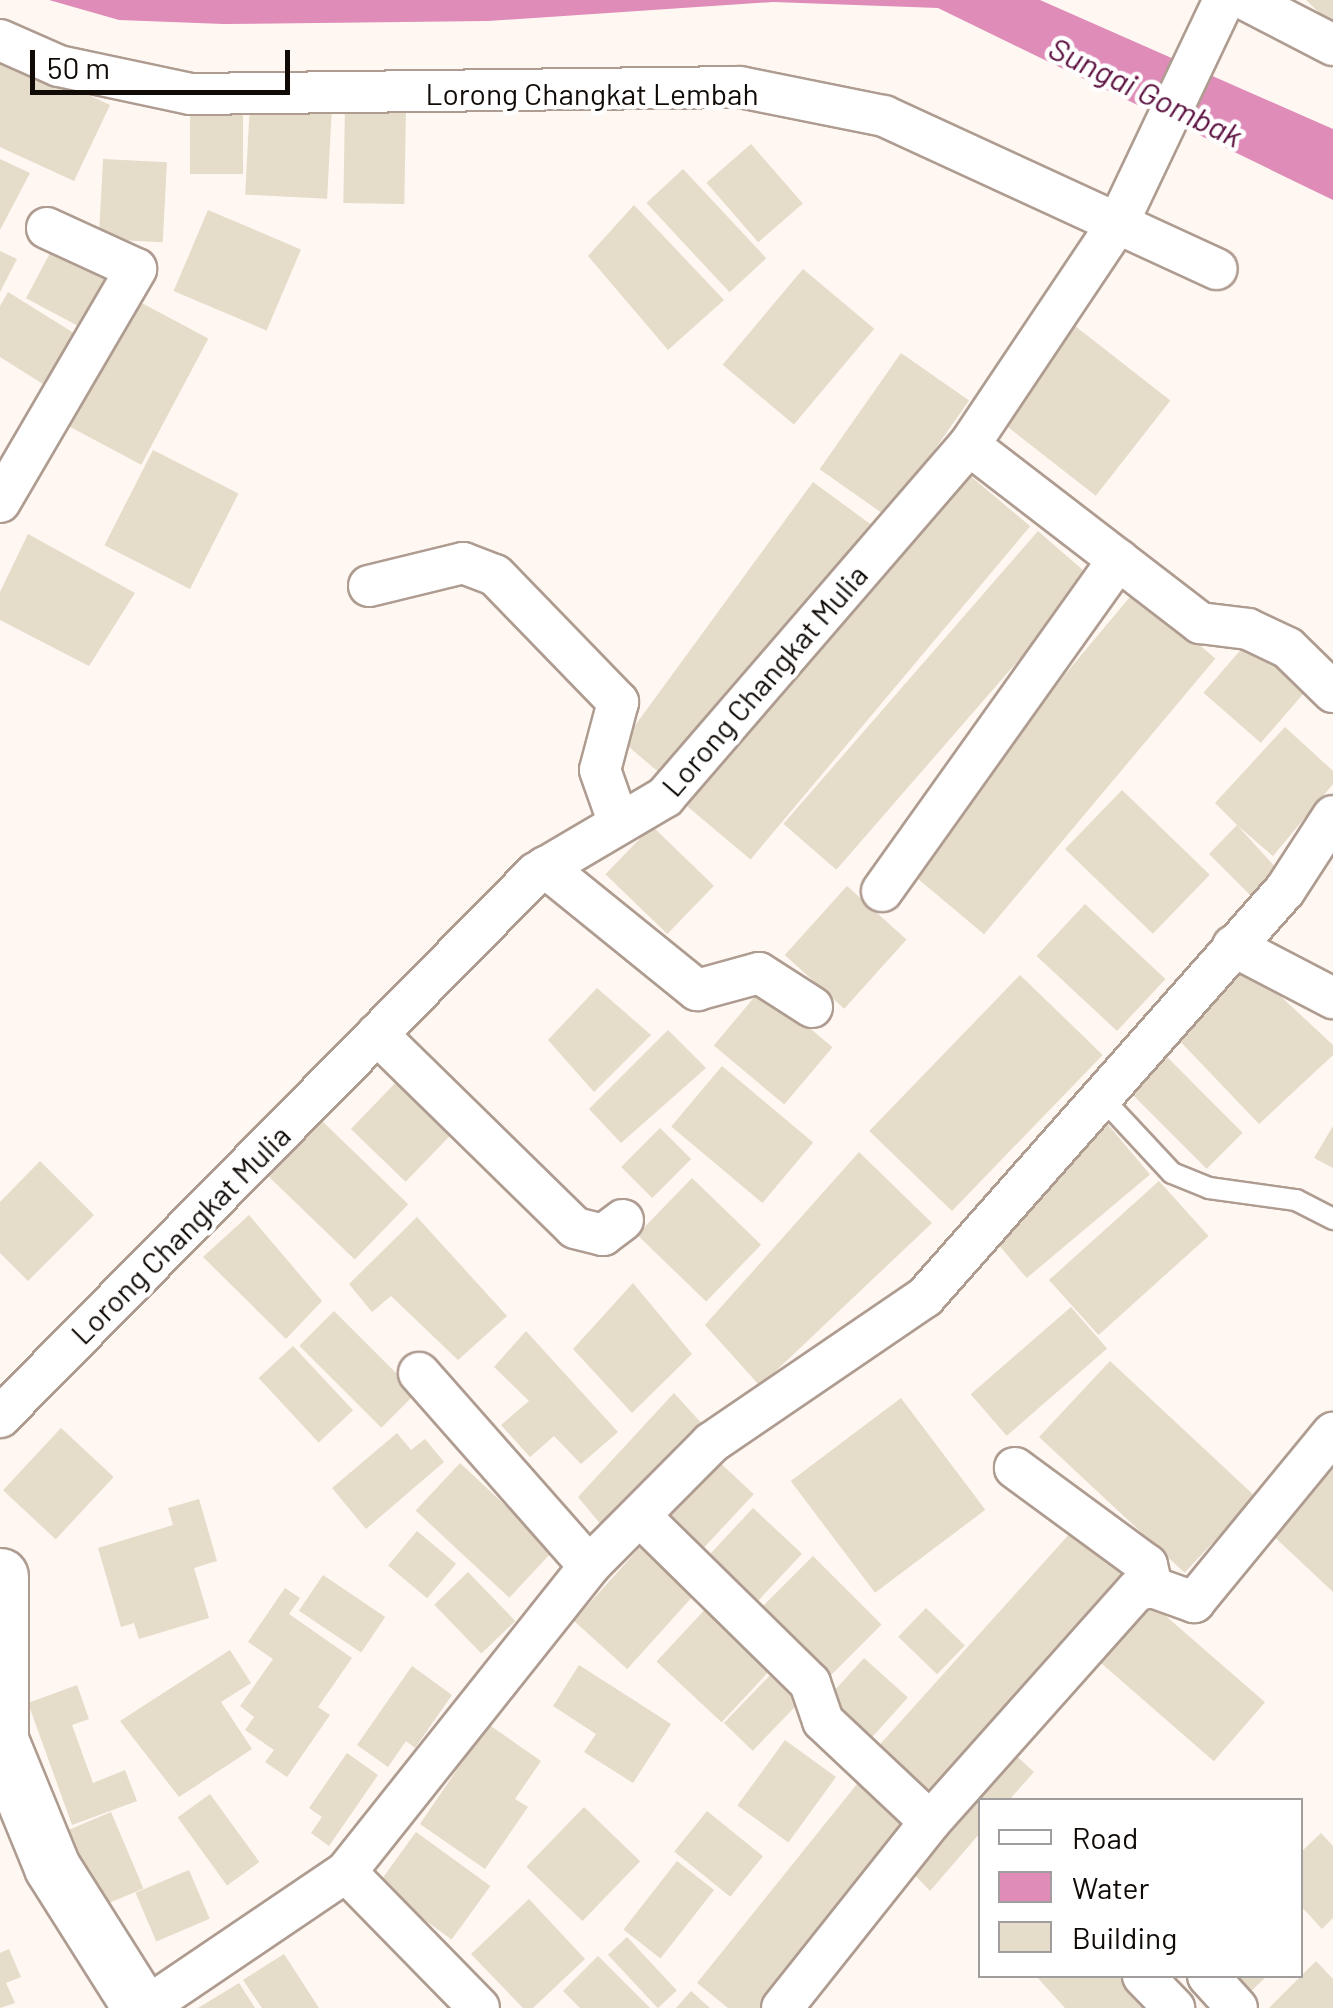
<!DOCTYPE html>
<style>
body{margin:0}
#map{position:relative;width:1333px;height:2008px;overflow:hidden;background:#fff7f2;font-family:Barlow,sans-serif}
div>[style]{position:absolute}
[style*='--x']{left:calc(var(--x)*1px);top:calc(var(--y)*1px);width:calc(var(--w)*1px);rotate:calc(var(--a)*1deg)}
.water>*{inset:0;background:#df8cb8}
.building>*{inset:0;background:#e5dcc9;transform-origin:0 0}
.roads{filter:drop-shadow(2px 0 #af9c91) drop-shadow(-2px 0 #af9c91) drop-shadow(0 2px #af9c91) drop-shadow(0 -2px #af9c91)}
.lane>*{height:20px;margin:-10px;padding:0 10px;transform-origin:10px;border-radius:10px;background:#fff}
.street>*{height:40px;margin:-20px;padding:0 20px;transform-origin:20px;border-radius:20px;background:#fff}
.secondary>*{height:55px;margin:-27.5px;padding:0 27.5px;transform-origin:27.5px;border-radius:27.5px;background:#fff}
span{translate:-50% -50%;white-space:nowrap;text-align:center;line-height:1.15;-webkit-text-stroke:9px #fff;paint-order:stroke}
.street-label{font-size:30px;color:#110b07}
.water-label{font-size:32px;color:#5c1240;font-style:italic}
.legend{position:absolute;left:978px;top:1798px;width:325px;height:180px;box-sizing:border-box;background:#fff;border:2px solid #a09d9c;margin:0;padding:12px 18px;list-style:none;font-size:30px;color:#110b07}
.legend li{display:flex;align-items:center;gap:20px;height:50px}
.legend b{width:50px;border:2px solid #a09d9c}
.scale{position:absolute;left:30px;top:50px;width:260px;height:45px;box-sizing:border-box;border:5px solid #110b07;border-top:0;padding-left:12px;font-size:30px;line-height:35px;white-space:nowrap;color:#110b07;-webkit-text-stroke:8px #fff;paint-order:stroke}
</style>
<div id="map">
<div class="water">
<div style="clip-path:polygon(49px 0,1040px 0,1333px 129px,1333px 200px,938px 8px,773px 2px,488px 21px,223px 24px,119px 20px)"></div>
</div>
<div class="building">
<div style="clip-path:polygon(1306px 0,1333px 0,1333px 26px)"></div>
<div style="clip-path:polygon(0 54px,110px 105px,74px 181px,0 147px)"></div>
<div style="left:243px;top:105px;width:69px;height:53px;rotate:90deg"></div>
<div style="left:332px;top:105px;width:94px;height:82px;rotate:93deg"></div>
<div style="left:345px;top:106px;width:61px;height:97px;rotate:1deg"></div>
<div style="left:751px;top:144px;width:79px;height:59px;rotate:49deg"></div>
<div style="clip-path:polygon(0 159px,30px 173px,0 230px)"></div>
<div style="left:103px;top:159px;width:64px;height:80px;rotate:3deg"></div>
<div style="left:683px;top:169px;width:122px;height:50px;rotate:47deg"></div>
<div style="clip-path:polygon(634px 205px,724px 300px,668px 350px,588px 256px)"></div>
<div style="left:208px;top:210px;width:101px;height:88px;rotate:23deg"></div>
<div style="left:57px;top:240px;width:75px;height:66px;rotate:28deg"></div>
<div style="clip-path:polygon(0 251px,17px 259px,0 292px)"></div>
<div style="left:803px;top:269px;width:93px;height:125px;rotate:40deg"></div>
<div style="clip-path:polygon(8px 292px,85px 340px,54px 391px,0 357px,0 306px)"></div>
<div style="left:136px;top:300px;width:82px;height:143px;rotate:28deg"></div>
<div style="left:1075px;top:326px;width:121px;height:121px;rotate:38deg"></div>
<div style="left:901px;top:353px;width:83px;height:142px;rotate:35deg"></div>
<div style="left:153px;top:450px;width:96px;height:107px;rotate:27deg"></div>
<div style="left:962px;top:469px;width:89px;height:435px;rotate:40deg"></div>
<div style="clip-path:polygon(813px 482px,873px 526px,668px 780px,623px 742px)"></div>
<div style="left:1038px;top:531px;width:70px;height:388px;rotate:41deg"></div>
<div style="clip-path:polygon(28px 534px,135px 593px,89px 666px,0 620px,0 592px)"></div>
<div style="left:1135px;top:591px;width:105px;height:360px;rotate:40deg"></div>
<div style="left:1252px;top:637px;width:76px;height:74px;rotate:41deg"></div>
<div style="clip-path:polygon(1285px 727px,1333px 771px,1333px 784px,1273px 856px,1237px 825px,1278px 870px,1251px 896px,1209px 854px,1237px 825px,1215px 803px)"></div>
<div style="left:1122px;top:790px;width:122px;height:82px;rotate:44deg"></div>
<div style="left:652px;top:826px;width:86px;height:67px;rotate:44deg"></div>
<div style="left:847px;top:886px;width:80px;height:93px;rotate:42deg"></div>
<div style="left:1085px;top:904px;width:110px;height:71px;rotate:43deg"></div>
<div style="clip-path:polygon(1248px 966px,1333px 1045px,1333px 1055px,1259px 1124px,1177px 1038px)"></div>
<div style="left:1020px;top:975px;width:115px;height:217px;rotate:44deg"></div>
<div style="clip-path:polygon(597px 988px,651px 1035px,594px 1092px,548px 1040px)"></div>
<div style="left:762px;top:988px;width:92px;height:75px;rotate:40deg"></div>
<div style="clip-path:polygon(668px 1030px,706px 1068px,621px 1143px,589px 1109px)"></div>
<div style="left:1167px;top:1057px;width:107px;height:51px;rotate:45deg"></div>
<div style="left:722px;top:1066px;width:119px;height:79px;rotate:40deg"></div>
<div style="left:403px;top:1075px;width:76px;height:75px;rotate:44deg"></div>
<div style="left:319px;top:1118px;width:124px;height:77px;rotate:44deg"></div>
<div style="left:1105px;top:1121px;width:70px;height:161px;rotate:50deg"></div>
<div style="clip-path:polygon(1333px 1126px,1333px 1168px,1314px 1158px)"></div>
<div style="left:660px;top:1128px;width:44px;height:55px;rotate:45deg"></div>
<div style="clip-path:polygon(859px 1152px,932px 1223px,760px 1386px,705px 1325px)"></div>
<div style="clip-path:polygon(40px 1161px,94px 1215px,28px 1281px,0 1253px,0 1202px)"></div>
<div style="left:692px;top:1178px;width:96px;height:79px;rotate:44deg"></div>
<div style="left:1159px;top:1181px;width:74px;height:148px;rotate:48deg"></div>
<div style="clip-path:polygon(249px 1215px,322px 1301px,286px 1339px,203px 1257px)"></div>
<div style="clip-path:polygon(417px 1217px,507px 1316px,458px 1360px,391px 1296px,372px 1312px,349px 1284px)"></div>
<div style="clip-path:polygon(633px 1283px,692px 1354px,632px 1413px,573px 1349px)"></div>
<div style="left:1071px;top:1307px;width:55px;height:133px;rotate:49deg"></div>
<div style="left:334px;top:1311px;width:116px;height:49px;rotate:45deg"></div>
<div style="clip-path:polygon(526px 1331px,618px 1432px,581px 1464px,554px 1436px,530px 1457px,501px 1425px,529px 1401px,494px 1367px)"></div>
<div style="left:293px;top:1346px;width:88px;height:47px;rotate:47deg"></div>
<div style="left:1110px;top:1361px;width:199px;height:104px;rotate:43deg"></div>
<div style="clip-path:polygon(674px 1393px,704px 1426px,603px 1527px,578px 1497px)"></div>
<div style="left:901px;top:1398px;width:140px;height:138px;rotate:53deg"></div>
<div style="left:61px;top:1428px;width:72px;height:85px;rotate:43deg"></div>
<div style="clip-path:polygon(397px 1433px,411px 1450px,425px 1439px,444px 1462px,366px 1529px,332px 1488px)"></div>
<div style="clip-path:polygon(1333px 1439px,1333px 1592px,1264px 1527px)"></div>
<div style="left:715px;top:1458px;width:53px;height:73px;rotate:43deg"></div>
<div style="left:460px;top:1463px;width:128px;height:65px;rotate:43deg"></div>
<div style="clip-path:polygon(199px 1499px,217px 1561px,194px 1568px,209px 1618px,139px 1639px,134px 1623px,121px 1627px,98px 1548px,173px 1525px,168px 1508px)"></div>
<div style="left:753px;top:1508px;width:67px;height:68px;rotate:43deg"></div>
<div style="left:1073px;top:1530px;width:74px;height:302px;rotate:42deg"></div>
<div style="left:417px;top:1531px;width:51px;height:45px;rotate:40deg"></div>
<div style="left:642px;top:1545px;width:72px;height:102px;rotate:42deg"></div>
<div style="left:813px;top:1556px;width:97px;height:78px;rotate:45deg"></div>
<div style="left:468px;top:1572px;width:68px;height:47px;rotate:46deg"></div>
<div style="left:323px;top:1575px;width:75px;height:43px;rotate:34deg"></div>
<div style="clip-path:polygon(285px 1588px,300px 1598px,289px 1614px,352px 1658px,318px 1707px,330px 1715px,287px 1777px,265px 1762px,274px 1750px,245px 1730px,254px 1717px,240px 1706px,273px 1659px,248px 1642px)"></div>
<div style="left:1145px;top:1598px;width:159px;height:78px;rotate:41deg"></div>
<div style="left:711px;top:1603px;width:89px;height:80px;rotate:43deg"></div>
<div style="left:926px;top:1608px;width:54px;height:40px;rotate:44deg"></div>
<div style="clip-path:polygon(230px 1650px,251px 1683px,221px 1702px,252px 1749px,179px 1797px,120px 1721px)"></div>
<div style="left:864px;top:1658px;width:59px;height:57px;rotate:42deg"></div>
<div style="clip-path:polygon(579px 1665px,671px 1724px,633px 1783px,584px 1752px,596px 1734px,553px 1706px)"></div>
<div style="clip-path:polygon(412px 1666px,452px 1695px,415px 1748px,406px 1741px,388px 1767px,357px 1745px)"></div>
<div style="left:776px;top:1669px;width:40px;height:75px;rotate:44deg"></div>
<div style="clip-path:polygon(77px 1685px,89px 1719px,72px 1725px,93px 1783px,125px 1770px,137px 1801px,72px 1825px,28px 1703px)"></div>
<div style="clip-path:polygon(488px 1724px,541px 1761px,515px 1799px,528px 1807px,485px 1869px,420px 1824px)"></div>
<div style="left:785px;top:1740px;width:63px;height:81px;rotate:36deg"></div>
<div style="clip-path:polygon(1011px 1751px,1034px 1772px,1009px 1800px,980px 1800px,980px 1833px,930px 1891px,909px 1869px)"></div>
<div style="clip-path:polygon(347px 1753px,378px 1775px,329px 1846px,311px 1833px,322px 1817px,309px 1808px)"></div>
<div style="clip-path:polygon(857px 1784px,913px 1829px,769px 2008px,728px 2008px,697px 1983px)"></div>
<div style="left:210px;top:1794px;width:84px;height:40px;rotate:54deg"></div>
<div style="left:584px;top:1807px;width:78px;height:83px;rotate:44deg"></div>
<div style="left:707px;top:1811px;width:72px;height:52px;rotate:39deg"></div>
<div style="left:111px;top:1812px;width:83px;height:54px;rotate:67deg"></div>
<div style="left:416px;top:1832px;width:92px;height:66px;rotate:36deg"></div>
<div style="clip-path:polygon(1321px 1833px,1333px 1846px,1333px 1918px,1322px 1929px,1300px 1905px,1300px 1853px)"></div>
<div style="left:677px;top:1861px;width:47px;height:87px;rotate:38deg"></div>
<div style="left:189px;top:1870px;width:53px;height:58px;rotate:67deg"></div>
<div style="clip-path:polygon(529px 1899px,585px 1959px,533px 2008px,523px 2008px,471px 1954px)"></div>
<div style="left:627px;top:1937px;width:73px;height:26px;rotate:47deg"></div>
<div style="clip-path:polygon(9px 1949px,21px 1977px,6px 1983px,15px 2003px,0 2008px,0 1953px)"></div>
<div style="clip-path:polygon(284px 1954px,319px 2008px,262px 2008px,243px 1980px)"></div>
<div style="clip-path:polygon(598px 1956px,650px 2008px,580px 2008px,563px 1991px)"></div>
<div style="clip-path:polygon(1316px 1961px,1333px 1979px,1333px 2008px,1269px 2008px)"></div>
<div style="clip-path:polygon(1036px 1976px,1122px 1976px,1151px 2008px,1065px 2008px)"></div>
<div style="clip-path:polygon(1227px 1976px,1267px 1976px,1246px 1996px)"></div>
<div style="clip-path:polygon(239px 1983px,255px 2008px,198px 2008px)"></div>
<div style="clip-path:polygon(691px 1991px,710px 2008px,676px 2008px)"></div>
</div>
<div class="roads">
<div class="lane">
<div style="--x:1103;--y:1099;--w:101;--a:47"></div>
<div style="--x:1172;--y:1173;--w:40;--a:22"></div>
<div style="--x:1209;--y:1188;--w:88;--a:7.9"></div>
<div style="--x:1296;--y:1200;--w:42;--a:27.2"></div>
</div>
<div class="street">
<div style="--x:1246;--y:0;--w:98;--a:27.3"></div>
<div style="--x:0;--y:40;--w:64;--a:23.8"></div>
<div style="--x:59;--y:66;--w:135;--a:12"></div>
<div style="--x:191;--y:94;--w:549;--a:-0.73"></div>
<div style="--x:740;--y:87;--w:147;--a:11.4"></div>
<div style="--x:884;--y:116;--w:366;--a:24.7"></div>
<div style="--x:969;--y:445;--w:292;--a:37.6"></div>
<div style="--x:1200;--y:623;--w:48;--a:7.1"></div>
<div style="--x:1248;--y:629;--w:44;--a:25.4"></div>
<div style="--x:1288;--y:648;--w:63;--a:44.4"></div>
<div style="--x:0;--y:502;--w:270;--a:-59.7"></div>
<div style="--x:136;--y:269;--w:98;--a:-155.3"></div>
<div style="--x:369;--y:586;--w:97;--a:-13.7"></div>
<div style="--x:463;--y:563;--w:34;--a:21"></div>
<div style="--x:495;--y:575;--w:177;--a:45.9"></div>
<div style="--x:618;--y:702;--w:70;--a:104.8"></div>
<div style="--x:600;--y:770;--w:57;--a:70.6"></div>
<div style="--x:545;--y:867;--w:196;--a:39"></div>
<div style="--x:697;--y:990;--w:64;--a:-15.3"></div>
<div style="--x:759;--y:973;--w:63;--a:32.7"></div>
<div style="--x:882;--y:891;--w:407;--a:-54.5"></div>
<div style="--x:1233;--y:946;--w:113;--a:27.5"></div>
<div style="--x:377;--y:1034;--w:277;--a:44.4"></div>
<div style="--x:575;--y:1228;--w:29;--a:14"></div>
<div style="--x:603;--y:1235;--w:25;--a:-37"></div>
<div style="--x:419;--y:1373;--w:257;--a:48.6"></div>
<div style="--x:0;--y:1417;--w:764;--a:-45.42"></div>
<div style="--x:536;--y:873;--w:150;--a:-30.5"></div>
<div style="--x:665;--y:797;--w:465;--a:-49.2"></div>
<div style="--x:969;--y:445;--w:270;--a:-56.2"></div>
<div style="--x:1119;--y:221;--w:245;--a:-64.6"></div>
<div style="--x:640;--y:1516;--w:238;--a:44.5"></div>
<div style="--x:810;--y:1683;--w:40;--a:71.1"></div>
<div style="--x:823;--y:1721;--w:147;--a:43.3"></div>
<div style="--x:1152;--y:1587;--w:45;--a:19.7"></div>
<div style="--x:1194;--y:1602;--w:219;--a:-50.6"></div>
<div style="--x:346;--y:1872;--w:190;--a:45.6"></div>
<div style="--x:1143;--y:1976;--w:45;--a:45.9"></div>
<div style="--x:1208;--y:1976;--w:43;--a:47.8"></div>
<div style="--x:145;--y:2008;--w:243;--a:-34.1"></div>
<div style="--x:346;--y:1872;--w:391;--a:-51.5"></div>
<div style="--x:589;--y:1566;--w:173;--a:-45.2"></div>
<div style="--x:711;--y:1443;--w:259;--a:-34.3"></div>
<div style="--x:925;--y:1297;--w:543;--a:-48.51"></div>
<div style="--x:1285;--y:890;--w:88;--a:-57"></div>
<div style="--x:782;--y:2008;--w:238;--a:-51.5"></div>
<div style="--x:930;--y:1822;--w:311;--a:-48.3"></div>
<div style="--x:1137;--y:1590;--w:15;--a:-11"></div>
<div style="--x:1152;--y:1587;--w:23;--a:-103"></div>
<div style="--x:1147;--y:1565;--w:164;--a:-143.7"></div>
</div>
<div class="secondary">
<div style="--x:0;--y:1576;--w:162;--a:90"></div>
<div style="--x:0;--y:1740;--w:137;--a:67.7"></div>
<div style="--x:52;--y:1867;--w:167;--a:57.7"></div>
</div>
</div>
<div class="street-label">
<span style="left:592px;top:93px">Lorong Changkat Lembah</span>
<span style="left:764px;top:680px;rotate:-49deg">Lorong Changkat Mulia</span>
<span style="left:180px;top:1234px;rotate:-45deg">Lorong Changkat Mulia</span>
</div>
<div class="water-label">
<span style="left:1146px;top:91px;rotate:26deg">Sungai Gombak</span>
</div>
<ul class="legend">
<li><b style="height:12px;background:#fff"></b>Road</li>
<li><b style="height:28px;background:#df8cb8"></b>Water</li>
<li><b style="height:28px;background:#e5dcc9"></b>Building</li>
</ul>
<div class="scale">50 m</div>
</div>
